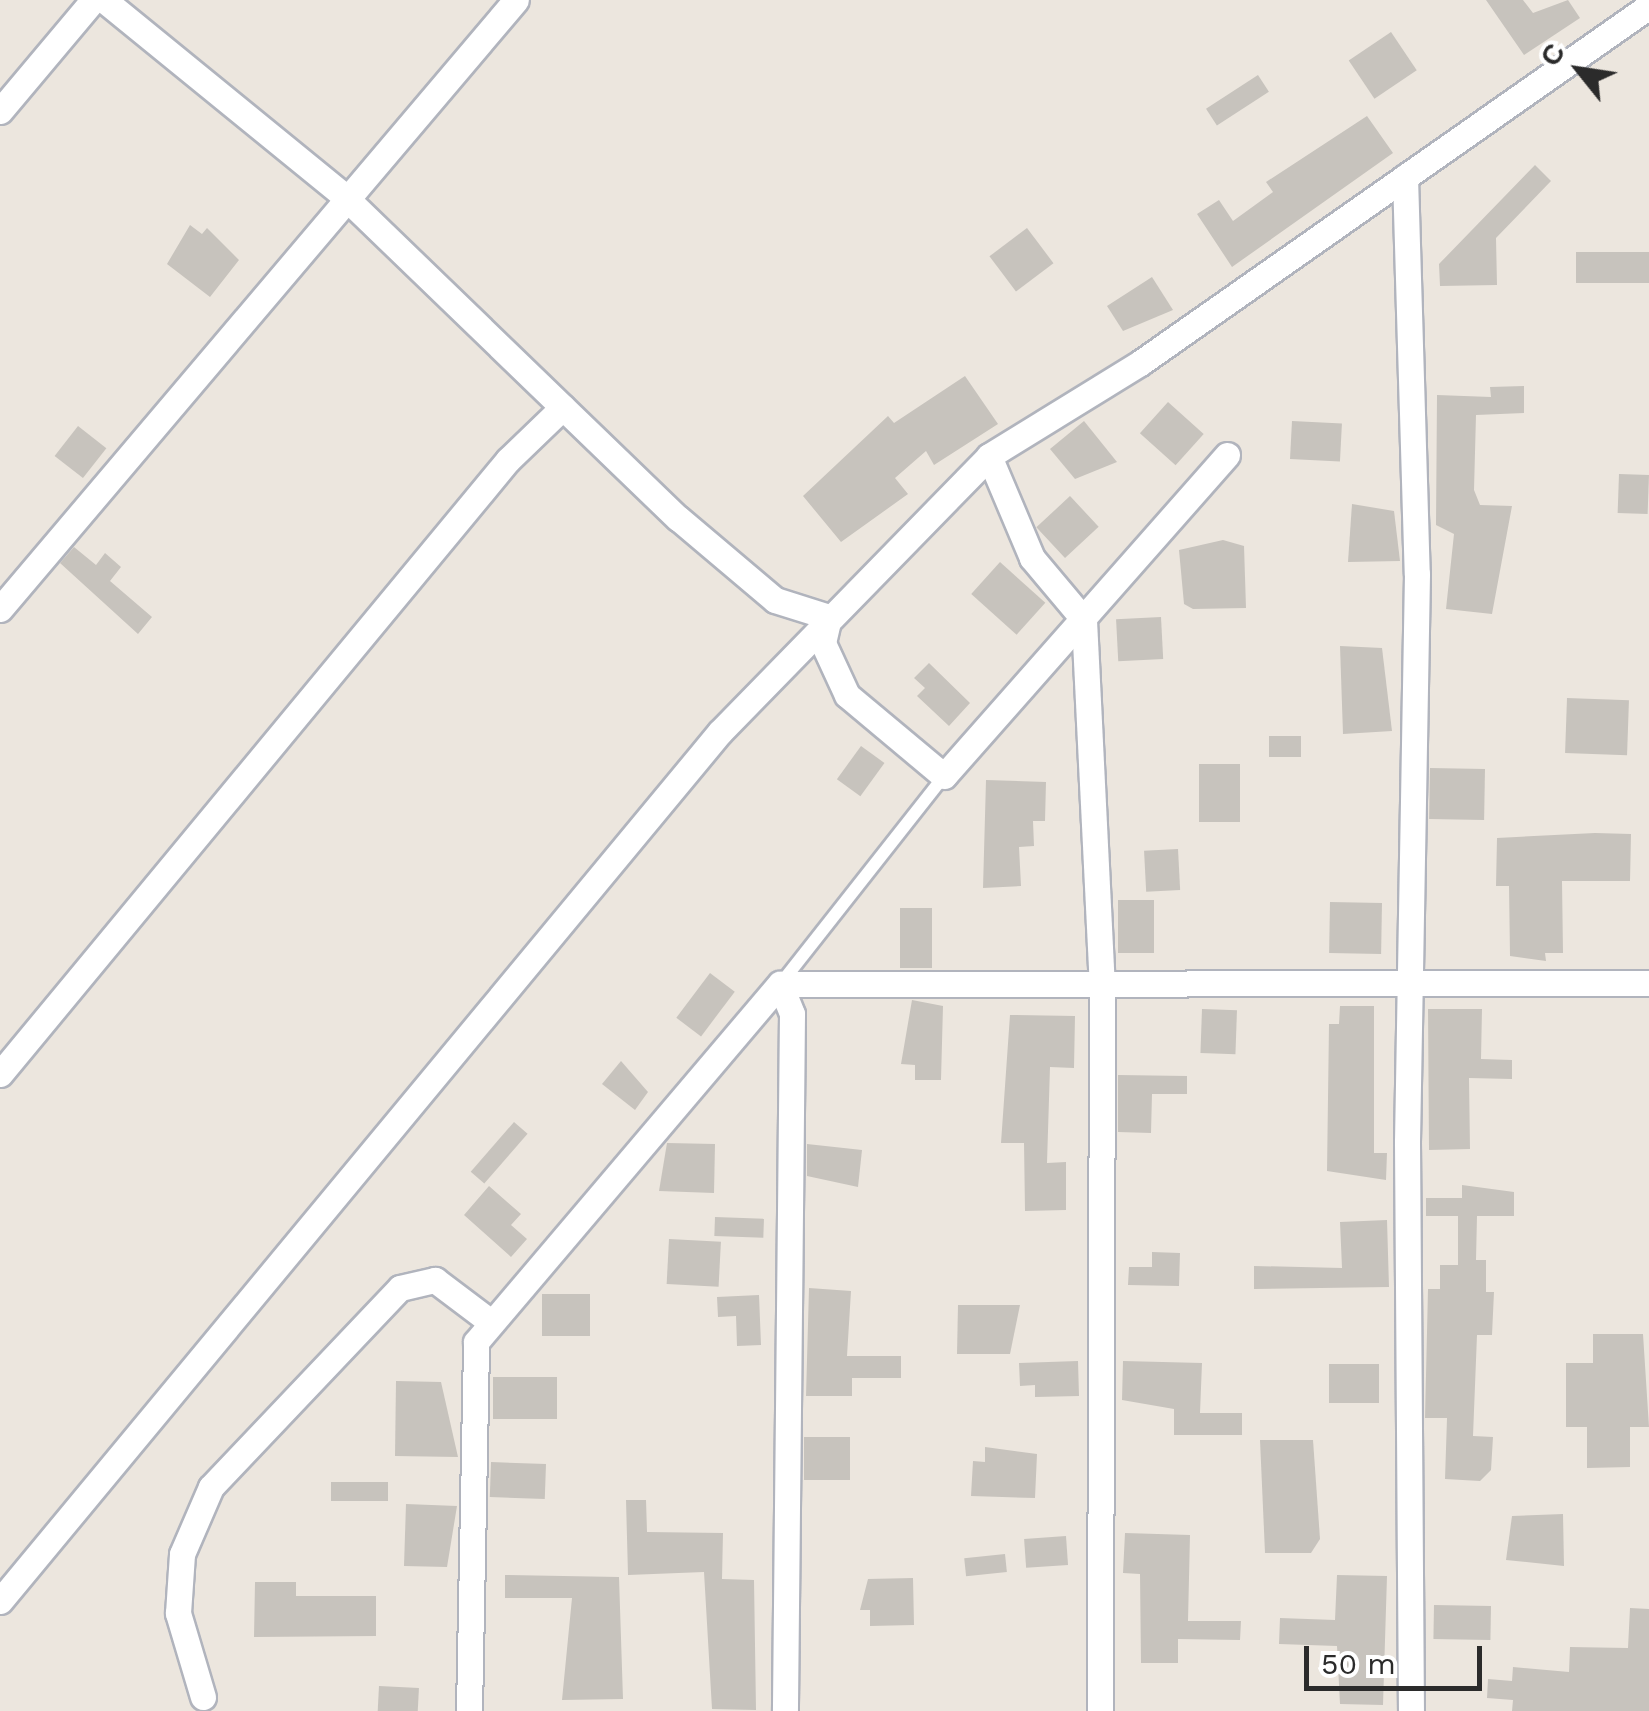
<!DOCTYPE html>
<meta charset="utf-8">
<style>
body{margin:0}
#map{position:relative;width:1649px;height:1711px;overflow:hidden;background:#ece6de;font-family:"Work Sans",sans-serif}
div>[style]{position:absolute}
[style*='--x']{left:calc(var(--x)*1px);top:calc(var(--y)*1px);width:calc(var(--w)*1px);rotate:calc(var(--a)*1deg)}
.building>*{inset:0;background:#c7c3bd;transform-origin:0 0}
.roads{filter:drop-shadow(2px 0 #b1b4bd) drop-shadow(-2px 0 #b1b4bd) drop-shadow(0 2px #b1b4bd) drop-shadow(0 -2px #b1b4bd)}
.lane>*{height:12px;margin:-6px;padding:0 6px;transform-origin:6px;border-radius:6px;background:#fff}
.street>*{height:25px;margin:-12.5px;padding:0 12.5px;transform-origin:12.5px;border-radius:12.5px;background:#fff}
span{translate:-50% -50%;white-space:nowrap;text-align:center;line-height:1.15;-webkit-text-stroke:10px #fff;paint-order:stroke}
.north{position:absolute;left:1529px;top:20px;width:100px;height:100px;-webkit-text-stroke:8px #fff;paint-order:stroke;rotate:300deg;font-size:28px;font-weight:700;line-height:40px;text-align:center;color:#2b2b2b}
.north::after{content:'';display:block;margin:auto;width:35px;height:45px;background:#2b2b2b;clip-path:polygon(50% 0,100% 100%,50% 72%,0 100%)}
.scale{position:absolute;left:1304px;top:1646px;width:178px;height:45px;box-sizing:border-box;border:5px solid #2b2b2b;border-top:0;padding-left:12px;font-size:30px;line-height:35px;white-space:nowrap;color:#2b2b2b;-webkit-text-stroke:8px #fff;paint-order:stroke}
</style>
<div id="map">
<div class="building">
<div style="clip-path:polygon(1486px 0,1523px 0,1533px 13px,1568px 0,1580px 18px,1524px 55px)"></div>
<div style="left:1391px;top:32px;width:46px;height:51px;rotate:56deg"></div>
<div style="left:1258px;top:75px;width:20px;height:62px;rotate:57deg"></div>
<div style="clip-path:polygon(1367px 116px,1393px 153px,1232px 267px,1197px 214px,1219px 200px,1233px 221px,1273px 192px,1266px 182px)"></div>
<div style="clip-path:polygon(1535px 165px,1551px 181px,1496px 238px,1497px 285px,1440px 286px,1439px 264px)"></div>
<div style="clip-path:polygon(190px 225px,202px 234px,207px 228px,239px 260px,210px 297px,167px 264px)"></div>
<div style="left:1027px;top:228px;width:44px;height:47px;rotate:53deg"></div>
<div style="left:1649px;top:252px;width:31px;height:73px;rotate:90deg"></div>
<div style="clip-path:polygon(1152px 277px,1173px 310px,1123px 331px,1107px 306px)"></div>
<div style="clip-path:polygon(965px 376px,998px 424px,934px 465px,926px 451px,895px 478px,908px 494px,841px 542px,803px 496px,888px 416px,894px 423px)"></div>
<div style="clip-path:polygon(1524px 386px,1524px 413px,1476px 415px,1474px 490px,1480px 505px,1512px 506px,1492px 614px,1446px 609px,1454px 534px,1436px 525px,1437px 395px,1491px 397px,1490px 387px)"></div>
<div style="left:1168px;top:402px;width:48px;height:42px;rotate:42deg"></div>
<div style="clip-path:polygon(1084px 421px,1117px 462px,1075px 479px,1050px 449px)"></div>
<div style="left:1292px;top:421px;width:50px;height:38px;rotate:3deg"></div>
<div style="left:78px;top:426px;width:36px;height:38px;rotate:38deg"></div>
<div style="left:1619px;top:474px;width:30px;height:39px;rotate:2deg"></div>
<div style="left:1070px;top:496px;width:42px;height:46px;rotate:47deg"></div>
<div style="clip-path:polygon(1352px 504px,1394px 511px,1400px 561px,1348px 562px)"></div>
<div style="clip-path:polygon(1223px 540px,1244px 546px,1246px 608px,1193px 609px,1184px 604px,1179px 550px)"></div>
<div style="clip-path:polygon(74px 547px,96px 565px,105px 553px,121px 567px,110px 581px,152px 617px,138px 634px,60px 563px)"></div>
<div style="left:1000px;top:562px;width:61px;height:43px;rotate:42deg"></div>
<div style="left:1161px;top:617px;width:42px;height:45px;rotate:87deg"></div>
<div style="clip-path:polygon(1340px 646px,1382px 648px,1392px 731px,1343px 734px)"></div>
<div style="clip-path:polygon(929px 663px,970px 703px,949px 726px,917px 696px,925px 688px,914px 678px)"></div>
<div style="left:1567px;top:698px;width:62px;height:55px;rotate:2deg"></div>
<div style="left:1301px;top:736px;width:21px;height:32px;rotate:90deg"></div>
<div style="left:861px;top:746px;width:29px;height:41px;rotate:36deg"></div>
<div style="left:1199px;top:764px;width:41px;height:58px"></div>
<div style="left:1430px;top:768px;width:55px;height:51px;rotate:1deg"></div>
<div style="clip-path:polygon(986px 780px,1046px 782px,1045px 821px,1033px 821px,1034px 846px,1019px 847px,1021px 886px,983px 888px)"></div>
<div style="clip-path:polygon(1595px 833px,1631px 834px,1630px 881px,1562px 881px,1563px 953px,1545px 953px,1546px 961px,1510px 956px,1509px 886px,1496px 886px,1497px 838px)"></div>
<div style="left:1178px;top:849px;width:41px;height:34px;rotate:87deg"></div>
<div style="left:1118px;top:900px;width:36px;height:53px"></div>
<div style="left:1330px;top:902px;width:52px;height:51px;rotate:1deg"></div>
<div style="left:900px;top:908px;width:32px;height:60px"></div>
<div style="left:710px;top:973px;width:31px;height:56px;rotate:37deg"></div>
<div style="clip-path:polygon(912px 1000px,943px 1006px,941px 1080px,915px 1080px,915px 1065px,901px 1064px)"></div>
<div style="clip-path:polygon(1340px 1006px,1374px 1006px,1374px 1153px,1387px 1153px,1386px 1180px,1327px 1171px,1329px 1024px,1339px 1024px)"></div>
<div style="left:1202px;top:1009px;width:35px;height:44px;rotate:2deg"></div>
<div style="clip-path:polygon(1428px 1009px,1482px 1009px,1481px 1059px,1512px 1060px,1512px 1079px,1469px 1078px,1470px 1149px,1429px 1150px)"></div>
<div style="clip-path:polygon(1010px 1015px,1075px 1016px,1074px 1068px,1050px 1067px,1047px 1163px,1066px 1162px,1066px 1210px,1025px 1211px,1024px 1143px,1001px 1143px)"></div>
<div style="clip-path:polygon(621px 1061px,648px 1092px,635px 1110px,602px 1084px)"></div>
<div style="clip-path:polygon(1118px 1075px,1187px 1076px,1187px 1094px,1152px 1094px,1151px 1133px,1118px 1132px)"></div>
<div style="left:514px;top:1122px;width:18px;height:66px;rotate:41deg"></div>
<div style="clip-path:polygon(667px 1143px,715px 1144px,714px 1193px,659px 1191px)"></div>
<div style="clip-path:polygon(807px 1144px,862px 1150px,858px 1187px,807px 1176px)"></div>
<div style="clip-path:polygon(1462px 1185px,1514px 1192px,1514px 1216px,1477px 1216px,1476px 1260px,1486px 1260px,1486px 1292px,1494px 1292px,1492px 1335px,1477px 1335px,1473px 1436px,1493px 1437px,1491px 1470px,1480px 1481px,1445px 1479px,1447px 1418px,1425px 1418px,1428px 1289px,1440px 1289px,1440px 1265px,1458px 1265px,1458px 1216px,1426px 1216px,1426px 1198px,1462px 1198px)"></div>
<div style="clip-path:polygon(489px 1186px,521px 1214px,511px 1225px,527px 1239px,511px 1257px,464px 1215px)"></div>
<div style="left:715px;top:1217px;width:49px;height:19px;rotate:2deg"></div>
<div style="clip-path:polygon(1387px 1220px,1389px 1287px,1254px 1289px,1254px 1266px,1342px 1268px,1340px 1222px)"></div>
<div style="left:669px;top:1239px;width:52px;height:45px;rotate:3deg"></div>
<div style="clip-path:polygon(1152px 1252px,1180px 1253px,1179px 1286px,1128px 1285px,1129px 1267px,1152px 1267px)"></div>
<div style="clip-path:polygon(809px 1288px,851px 1291px,847px 1356px,901px 1356px,901px 1378px,852px 1378px,852px 1396px,806px 1396px)"></div>
<div style="left:542px;top:1294px;width:48px;height:42px"></div>
<div style="clip-path:polygon(759px 1295px,761px 1345px,737px 1346px,736px 1316px,718px 1317px,717px 1297px)"></div>
<div style="clip-path:polygon(958px 1305px,1020px 1305px,1010px 1354px,957px 1354px)"></div>
<div style="clip-path:polygon(1593px 1334px,1643px 1334px,1649px 1427px,1630px 1427px,1630px 1467px,1587px 1468px,1587px 1427px,1566px 1427px,1566px 1363px,1593px 1363px)"></div>
<div style="clip-path:polygon(1078px 1361px,1079px 1396px,1035px 1397px,1035px 1385px,1020px 1386px,1019px 1363px)"></div>
<div style="clip-path:polygon(1123px 1361px,1202px 1363px,1200px 1413px,1242px 1413px,1242px 1435px,1174px 1435px,1174px 1409px,1122px 1400px)"></div>
<div style="left:1329px;top:1364px;width:50px;height:39px"></div>
<div style="left:557px;top:1377px;width:42px;height:64px;rotate:90deg"></div>
<div style="clip-path:polygon(396px 1381px,441px 1382px,458px 1457px,395px 1456px)"></div>
<div style="left:850px;top:1437px;width:43px;height:46px;rotate:90deg"></div>
<div style="clip-path:polygon(1260px 1440px,1313px 1440px,1320px 1539px,1311px 1553px,1265px 1553px)"></div>
<div style="clip-path:polygon(985px 1447px,1037px 1454px,1035px 1498px,971px 1496px,973px 1461px,985px 1462px)"></div>
<div style="left:546px;top:1464px;width:35px;height:55px;rotate:92deg"></div>
<div style="left:331px;top:1482px;width:57px;height:19px"></div>
<div style="clip-path:polygon(626px 1500px,646px 1500px,647px 1532px,723px 1533px,722px 1579px,754px 1580px,756px 1710px,712px 1709px,704px 1572px,628px 1575px)"></div>
<div style="clip-path:polygon(406px 1504px,457px 1506px,447px 1567px,404px 1566px)"></div>
<div style="clip-path:polygon(1563px 1514px,1564px 1566px,1506px 1560px,1512px 1516px)"></div>
<div style="clip-path:polygon(1125px 1533px,1190px 1535px,1188px 1621px,1241px 1621px,1240px 1640px,1178px 1639px,1178px 1663px,1141px 1663px,1140px 1574px,1123px 1573px)"></div>
<div style="left:1066px;top:1536px;width:29px;height:42px;rotate:86deg"></div>
<div style="left:1005px;top:1554px;width:18px;height:41px;rotate:84deg"></div>
<div style="clip-path:polygon(505px 1575px,619px 1577px,623px 1699px,562px 1700px,572px 1598px,505px 1598px)"></div>
<div style="clip-path:polygon(1337px 1575px,1387px 1576px,1383px 1705px,1340px 1704px,1337px 1646px,1279px 1644px,1280px 1618px,1335px 1620px)"></div>
<div style="clip-path:polygon(913px 1578px,914px 1625px,870px 1626px,870px 1610px,860px 1610px,868px 1579px)"></div>
<div style="clip-path:polygon(255px 1582px,296px 1582px,296px 1596px,376px 1596px,376px 1636px,254px 1637px)"></div>
<div style="left:1434px;top:1605px;width:57px;height:34px;rotate:1deg"></div>
<div style="clip-path:polygon(1630px 1608px,1649px 1609px,1649px 1711px,1512px 1711px,1513px 1700px,1487px 1698px,1488px 1679px,1512px 1681px,1513px 1667px,1569px 1672px,1570px 1647px,1628px 1648px)"></div>
<div style="left:379px;top:1686px;width:40px;height:25px;rotate:3deg"></div>
</div>
<div class="roads">
<div class="lane">
<div style="--x:782;--y:982;--w:262;--a:-51.8"></div>
</div>
<div class="street">
<div style="--x:104;--y:0;--w:310;--a:39.2"></div>
<div style="--x:344;--y:196;--w:464;--a:44"></div>
<div style="--x:678;--y:518;--w:127;--a:40.2"></div>
<div style="--x:775;--y:600;--w:57;--a:17.5"></div>
<div style="--x:0;--y:111;--w:145;--a:-50"></div>
<div style="--x:1405;--y:177;--w:397;--a:88.3"></div>
<div style="--x:1417;--y:574;--w:568;--a:91.01"></div>
<div style="--x:1407;--y:1142;--w:569;--a:89.6"></div>
<div style="--x:989;--y:456;--w:111;--a:67.1"></div>
<div style="--x:1032;--y:558;--w:81;--a:50"></div>
<div style="--x:1084;--y:620;--w:366;--a:87.2"></div>
<div style="--x:1102;--y:986;--w:725;--a:90.16"></div>
<div style="--x:0;--y:609;--w:798;--a:-49.73"></div>
<div style="--x:829;--y:617;--w:27;--a:103"></div>
<div style="--x:823;--y:643;--w:57;--a:65.2"></div>
<div style="--x:847;--y:695;--w:126;--a:39.9"></div>
<div style="--x:944;--y:776;--w:428;--a:-48.6"></div>
<div style="--x:780;--y:984;--w:869;--a:-0.07"></div>
<div style="--x:780;--y:984;--w:32;--a:68"></div>
<div style="--x:792;--y:1014;--w:697;--a:90.58"></div>
<div style="--x:0;--y:1074;--w:797;--a:-50.4"></div>
<div style="--x:508;--y:460;--w:76;--a:-43.9"></div>
<div style="--x:0;--y:1601;--w:1129;--a:-50.36"></div>
<div style="--x:720;--y:732;--w:385;--a:-45.7"></div>
<div style="--x:989;--y:456;--w:177;--a:-31.6"></div>
<div style="--x:1140;--y:363;--w:622;--a:-35.04"></div>
<div style="--x:203;--y:1697;--w:88;--a:-106.6"></div>
<div style="--x:178;--y:1613;--w:59;--a:-86.1"></div>
<div style="--x:182;--y:1554;--w:73;--a:-66.6"></div>
<div style="--x:211;--y:1487;--w:274;--a:-46.5"></div>
<div style="--x:400;--y:1288;--w:36;--a:-13"></div>
<div style="--x:435;--y:1280;--w:66;--a:37"></div>
<div style="--x:469;--y:1711;--w:369;--a:-88.9"></div>
<div style="--x:476;--y:1342;--w:470;--a:-49.7"></div>
</div>
</div>
<div class="north">С</div>
<div class="scale">50 m</div>
</div>
